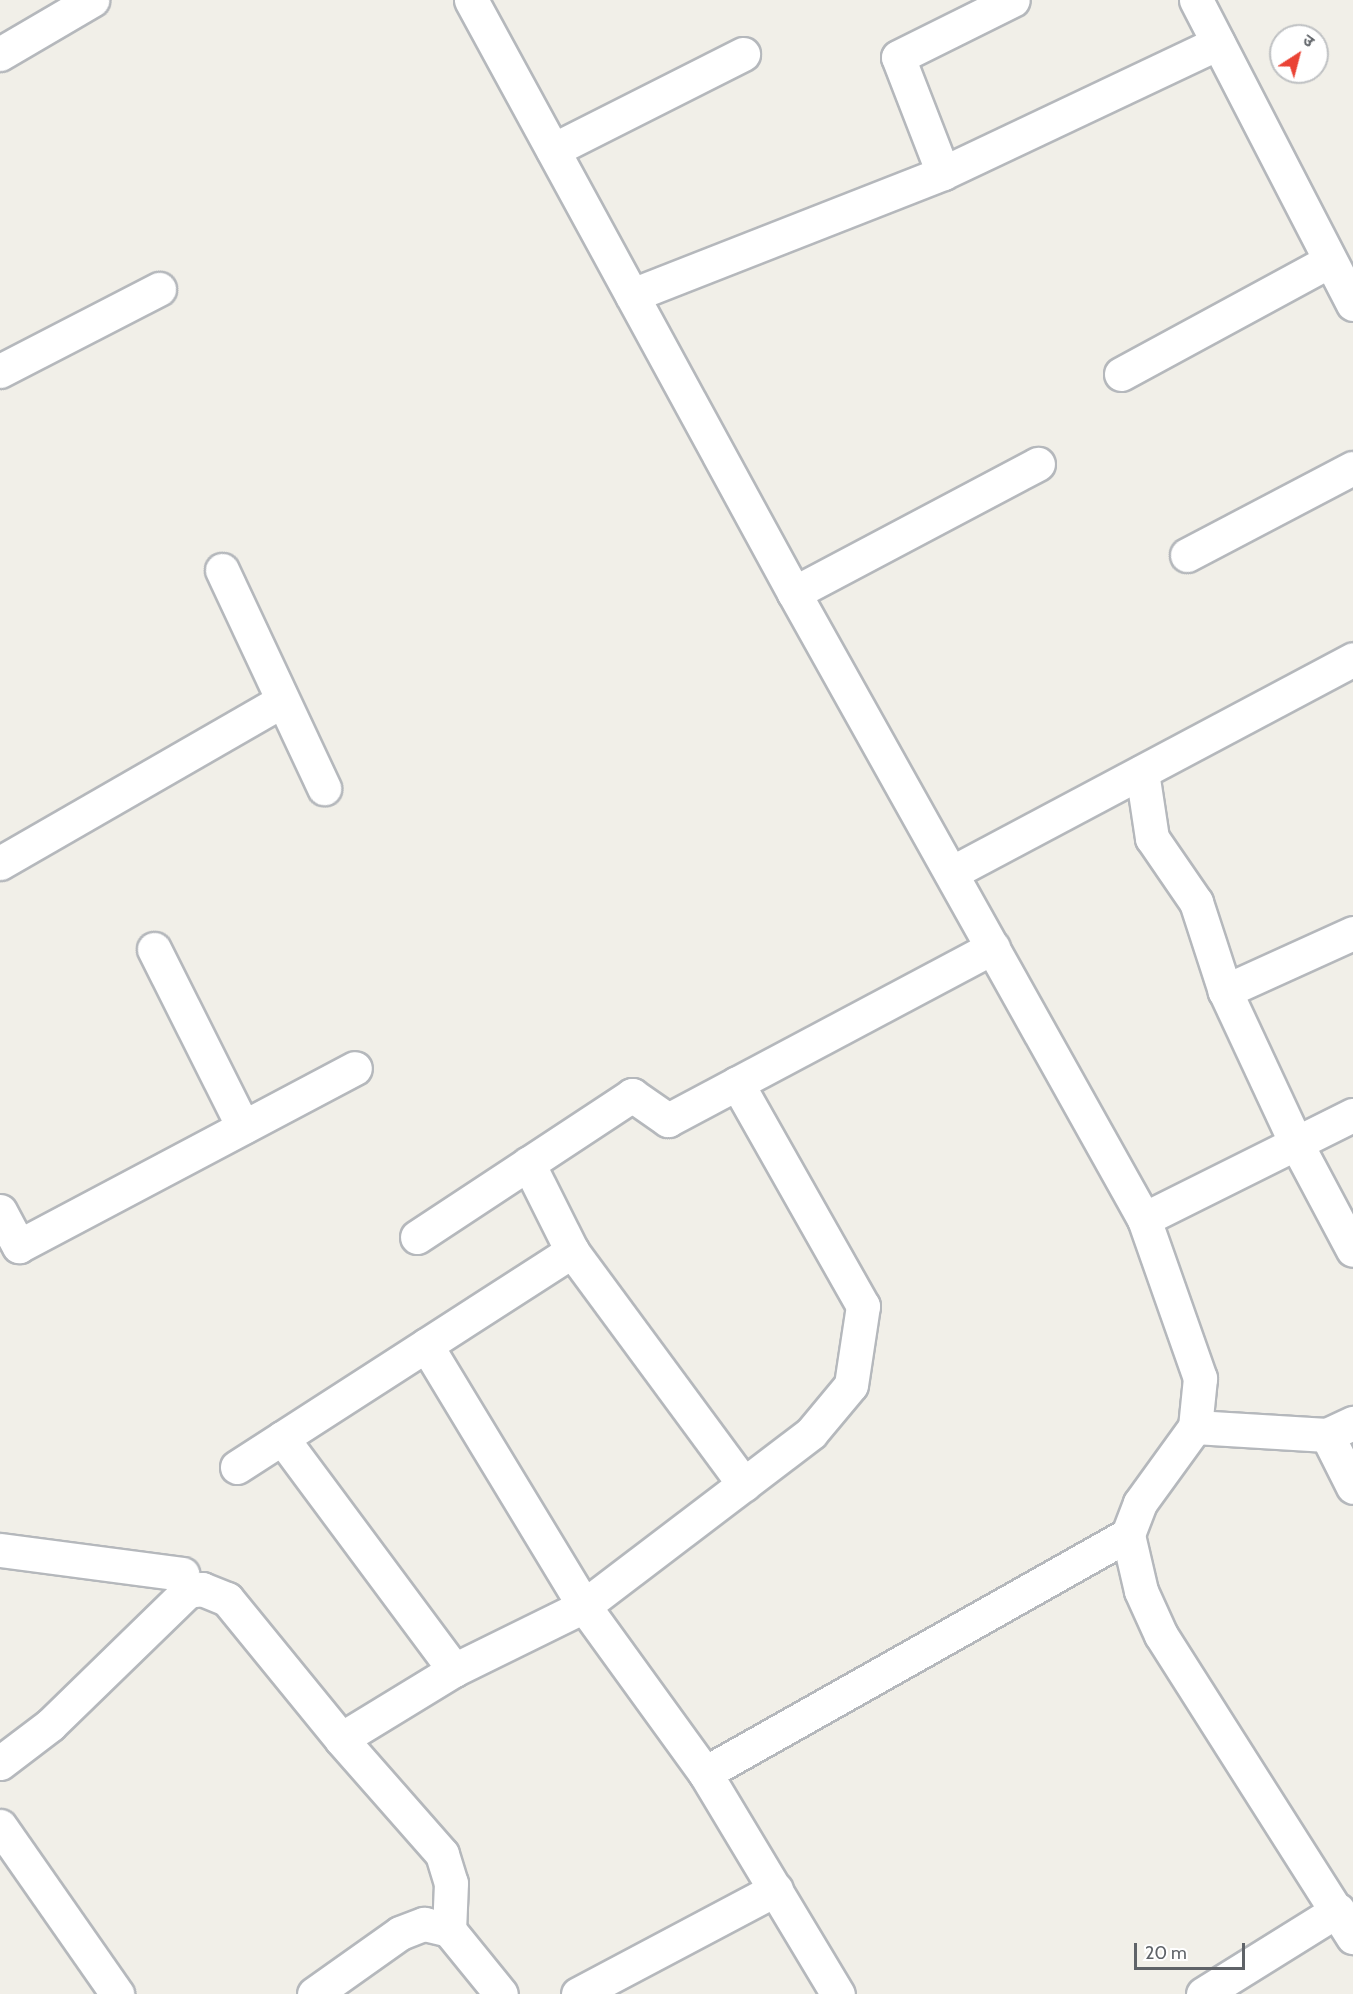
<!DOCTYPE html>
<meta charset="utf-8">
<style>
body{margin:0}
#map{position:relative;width:1353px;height:1994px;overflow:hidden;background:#f1efe8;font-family:Cabin,"Noto Sans Devanagari",sans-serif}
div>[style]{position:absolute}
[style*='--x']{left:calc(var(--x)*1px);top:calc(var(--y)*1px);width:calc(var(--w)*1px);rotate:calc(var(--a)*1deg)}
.roads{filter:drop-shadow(2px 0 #b5b8bc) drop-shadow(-2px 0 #b5b8bc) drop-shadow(0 2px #b5b8bc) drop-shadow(0 -2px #b5b8bc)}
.minor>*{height:33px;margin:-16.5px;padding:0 16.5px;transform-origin:16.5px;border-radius:16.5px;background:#fff}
span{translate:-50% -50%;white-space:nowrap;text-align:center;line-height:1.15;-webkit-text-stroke:6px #fff;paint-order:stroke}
.north{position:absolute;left:1269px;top:24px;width:60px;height:60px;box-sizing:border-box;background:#fff;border:2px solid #bfc1c3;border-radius:50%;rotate:36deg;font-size:16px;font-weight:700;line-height:24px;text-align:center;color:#5f6368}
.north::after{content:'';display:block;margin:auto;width:21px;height:27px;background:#ea4335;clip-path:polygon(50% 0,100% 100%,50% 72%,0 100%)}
.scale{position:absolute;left:1134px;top:1943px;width:111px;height:27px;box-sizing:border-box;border:3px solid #5f6368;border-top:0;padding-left:8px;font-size:18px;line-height:21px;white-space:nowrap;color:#5f6368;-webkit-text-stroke:4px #fff;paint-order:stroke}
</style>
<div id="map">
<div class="roads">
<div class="minor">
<div style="--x:471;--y:0;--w:675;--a:61.42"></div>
<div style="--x:794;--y:593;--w:717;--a:60.79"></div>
<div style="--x:1144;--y:1219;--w:169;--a:70.6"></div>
<div style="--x:1200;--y:1378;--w:49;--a:95.8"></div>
<div style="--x:1195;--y:1427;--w:94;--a:125.9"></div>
<div style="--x:1140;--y:1503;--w:34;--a:111"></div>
<div style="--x:1128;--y:1535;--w:57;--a:76.9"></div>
<div style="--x:1141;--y:1591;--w:48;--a:65.6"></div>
<div style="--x:1161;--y:1635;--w:358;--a:57.6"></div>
<div style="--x:1196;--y:0;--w:342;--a:62.7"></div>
<div style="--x:0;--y:54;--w:107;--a:-30.4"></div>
<div style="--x:553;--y:150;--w:213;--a:-26.8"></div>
<div style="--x:943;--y:173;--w:124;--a:-111.2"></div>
<div style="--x:898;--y:57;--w:128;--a:-26.4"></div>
<div style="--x:632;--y:295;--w:334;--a:-21.4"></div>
<div style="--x:943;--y:173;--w:304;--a:-25.3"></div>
<div style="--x:0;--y:371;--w:179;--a:-27.3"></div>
<div style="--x:1121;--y:374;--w:237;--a:-28.5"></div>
<div style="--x:1187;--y:555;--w:187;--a:-27.7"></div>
<div style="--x:222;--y:570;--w:241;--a:64.9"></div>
<div style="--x:794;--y:593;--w:276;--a:-27.9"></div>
<div style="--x:1142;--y:772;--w:67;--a:81.4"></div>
<div style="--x:1152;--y:838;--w:78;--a:55.5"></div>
<div style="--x:1196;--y:902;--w:94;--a:72"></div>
<div style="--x:0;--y:863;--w:325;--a:-29.9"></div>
<div style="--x:953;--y:872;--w:453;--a:-28"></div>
<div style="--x:1353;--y:933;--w:141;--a:155.6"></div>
<div style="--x:1225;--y:991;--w:168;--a:65"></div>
<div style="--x:1296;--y:1143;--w:121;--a:62"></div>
<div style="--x:154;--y:949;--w:199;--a:63.4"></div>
<div style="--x:0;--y:1211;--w:40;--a:62"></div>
<div style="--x:19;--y:1246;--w:380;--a:-27.9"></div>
<div style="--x:1144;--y:1219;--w:233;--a:-26.5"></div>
<div style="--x:417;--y:1237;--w:258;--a:-33.4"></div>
<div style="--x:632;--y:1095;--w:44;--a:34.8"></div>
<div style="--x:668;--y:1120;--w:368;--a:-28"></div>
<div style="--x:572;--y:1251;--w:290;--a:53.6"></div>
<div style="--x:426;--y:1345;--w:305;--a:58.8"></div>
<div style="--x:584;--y:1606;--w:206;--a:54.1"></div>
<div style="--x:705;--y:1773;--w:258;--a:59"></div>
<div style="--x:1195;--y:1427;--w:132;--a:3.5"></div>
<div style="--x:1327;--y:1435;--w:29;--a:-25"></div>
<div style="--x:1327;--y:1435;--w:58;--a:63.4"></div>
<div style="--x:282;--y:1438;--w:289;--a:53.4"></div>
<div style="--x:237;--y:1467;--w:399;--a:-32.8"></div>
<div style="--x:572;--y:1251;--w:98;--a:-116.6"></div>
<div style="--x:0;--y:1550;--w:184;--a:7.5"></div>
<div style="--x:341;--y:1739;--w:132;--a:-31.4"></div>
<div style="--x:454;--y:1670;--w:145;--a:-26.2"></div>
<div style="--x:584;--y:1606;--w:285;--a:-37.3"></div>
<div style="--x:811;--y:1433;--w:62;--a:-50.2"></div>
<div style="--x:851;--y:1385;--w:80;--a:-81.4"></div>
<div style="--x:863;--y:1306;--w:256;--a:-119.5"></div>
<div style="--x:0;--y:1763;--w:63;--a:-37.2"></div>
<div style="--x:50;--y:1725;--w:192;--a:-44.2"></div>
<div style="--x:188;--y:1591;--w:14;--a:-8"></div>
<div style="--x:202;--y:1589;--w:27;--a:22"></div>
<div style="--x:227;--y:1599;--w:181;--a:50.8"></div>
<div style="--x:341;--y:1739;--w:153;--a:48.7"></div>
<div style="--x:442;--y:1854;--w:30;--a:73"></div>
<div style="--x:451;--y:1883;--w:47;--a:92.4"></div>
<div style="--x:705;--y:1773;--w:485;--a:-29.4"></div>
<div style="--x:0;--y:1826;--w:205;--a:55.1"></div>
<div style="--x:314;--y:1994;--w:105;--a:-35.3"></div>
<div style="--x:400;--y:1933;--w:26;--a:-21"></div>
<div style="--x:424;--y:1924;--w:26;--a:13"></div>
<div style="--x:449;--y:1930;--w:82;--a:50.9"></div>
<div style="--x:578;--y:1994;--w:224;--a:-27.9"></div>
<div style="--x:1203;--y:1994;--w:159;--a:-31.9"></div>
</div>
</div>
<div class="north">उ</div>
<div class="scale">20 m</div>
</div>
